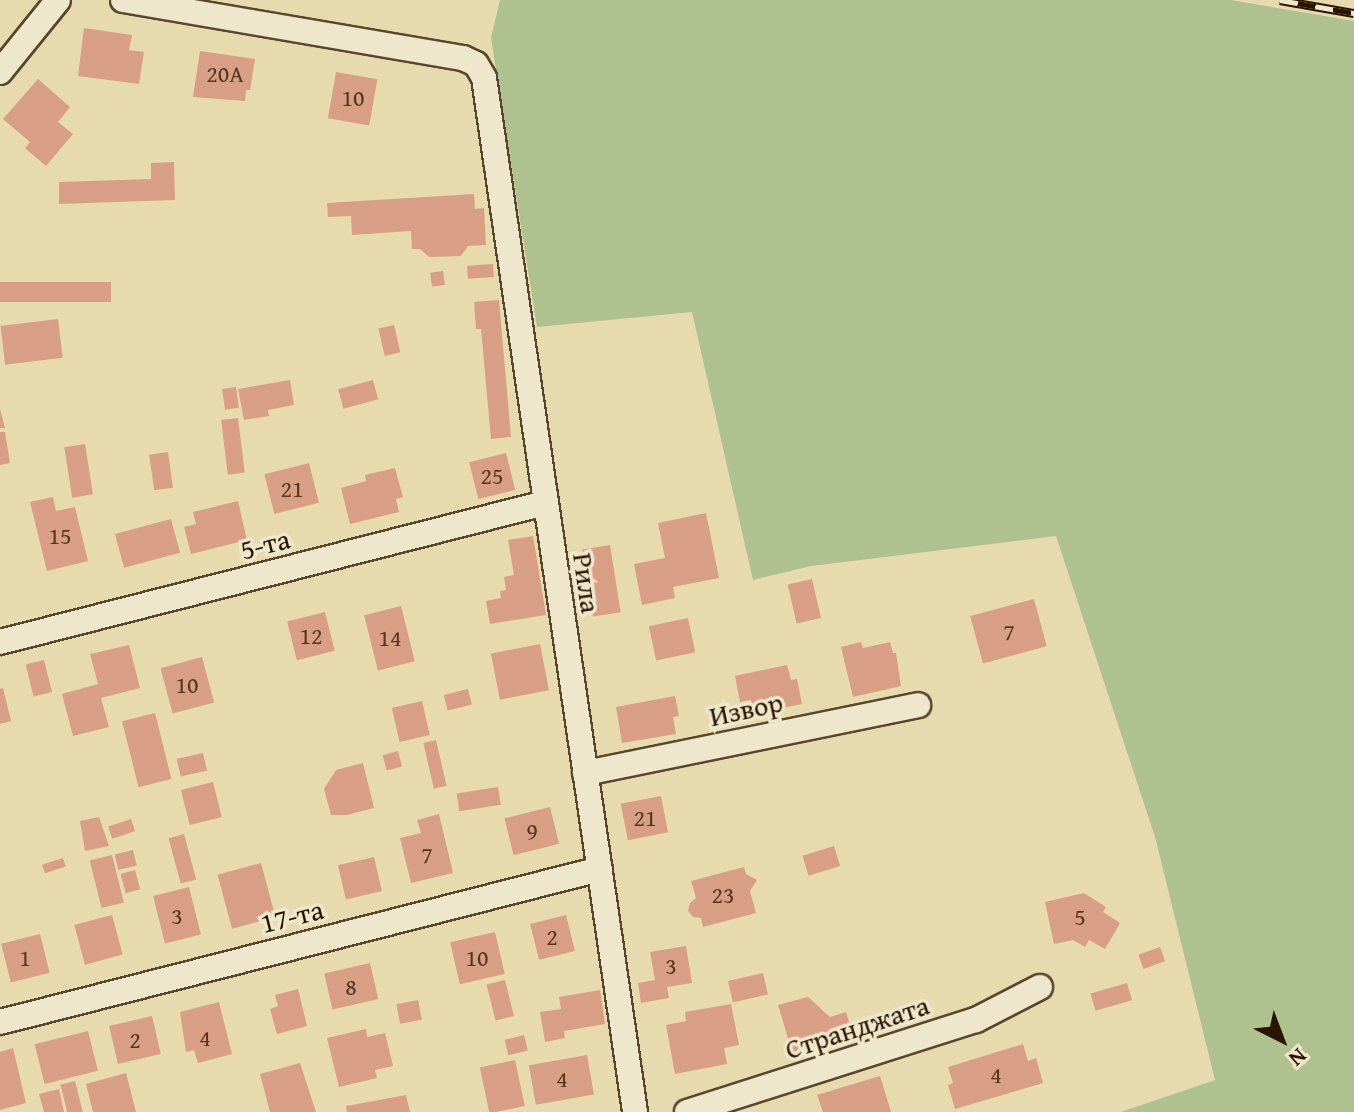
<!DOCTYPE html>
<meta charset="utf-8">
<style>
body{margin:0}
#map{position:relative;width:1354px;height:1112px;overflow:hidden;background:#e7daaf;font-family:"Gentium Book Plus",serif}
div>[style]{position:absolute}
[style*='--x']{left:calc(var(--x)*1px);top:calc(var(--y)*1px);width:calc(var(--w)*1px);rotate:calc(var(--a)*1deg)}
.green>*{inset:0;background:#afc18f}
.building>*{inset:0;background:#d99f85;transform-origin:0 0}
.roads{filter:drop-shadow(2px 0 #58462c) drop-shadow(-2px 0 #58462c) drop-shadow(0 2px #58462c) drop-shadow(0 -2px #58462c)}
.minor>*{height:24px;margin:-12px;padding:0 12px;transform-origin:12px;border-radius:12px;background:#efe7cb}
.rail>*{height:9px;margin-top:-4.5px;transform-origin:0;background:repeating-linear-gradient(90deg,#efe7cb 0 18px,#291400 0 36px);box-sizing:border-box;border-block:2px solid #291400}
span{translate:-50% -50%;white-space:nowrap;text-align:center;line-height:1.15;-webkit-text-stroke:7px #efe7cb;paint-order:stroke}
.number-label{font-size:24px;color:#553721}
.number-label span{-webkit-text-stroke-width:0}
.street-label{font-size:28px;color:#291400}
.north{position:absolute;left:1242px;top:1000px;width:80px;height:80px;-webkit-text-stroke:6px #efe7cb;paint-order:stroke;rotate:138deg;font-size:22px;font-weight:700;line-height:32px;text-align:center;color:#291400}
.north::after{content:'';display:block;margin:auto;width:28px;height:36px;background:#291400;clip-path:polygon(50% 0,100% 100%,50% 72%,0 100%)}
</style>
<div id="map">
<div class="green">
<div style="clip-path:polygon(500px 0,1231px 0,1354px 21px,1354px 1112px,1121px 1112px,1215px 1080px,1155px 837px,1056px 536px,811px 566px,753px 580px,692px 312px,537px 327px,491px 38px)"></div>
</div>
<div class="building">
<div style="clip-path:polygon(84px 28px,132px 35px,129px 50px,144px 52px,139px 84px,78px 76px)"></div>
<div style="clip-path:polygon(200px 51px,255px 59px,250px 90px,246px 90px,245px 101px,193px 97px)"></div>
<div style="left:336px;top:72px;width:42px;height:47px;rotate:10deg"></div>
<div style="clip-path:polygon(38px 79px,70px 107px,58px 122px,73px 134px,46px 166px,25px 148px,30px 142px,3px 119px)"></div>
<div style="clip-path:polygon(174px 162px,175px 200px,59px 204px,59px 182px,151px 179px,151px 163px)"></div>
<div style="clip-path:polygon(474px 194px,475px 209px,484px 208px,486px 245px,468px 246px,461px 256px,429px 257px,420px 249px,412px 249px,411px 231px,352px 235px,351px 216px,328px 217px,327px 203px)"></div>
<div style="left:493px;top:264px;width:13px;height:26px;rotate:86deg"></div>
<div style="left:443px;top:271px;width:14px;height:13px;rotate:82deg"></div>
<div style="left:111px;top:282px;width:20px;height:111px;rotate:90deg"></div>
<div style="clip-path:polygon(499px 300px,511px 437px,491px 439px,481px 329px,476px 329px,474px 302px)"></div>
<div style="left:58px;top:319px;width:39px;height:58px;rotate:83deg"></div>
<div style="left:394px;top:325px;width:28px;height:16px;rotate:77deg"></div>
<div style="clip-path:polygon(290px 380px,294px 405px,268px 410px,269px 416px,244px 420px,238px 389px)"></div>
<div style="left:373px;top:380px;width:20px;height:36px;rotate:75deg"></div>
<div style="left:236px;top:387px;width:21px;height:14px;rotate:82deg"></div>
<div style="clip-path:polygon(0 409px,5px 428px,0 428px)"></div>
<div style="left:238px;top:418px;width:55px;height:17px;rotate:83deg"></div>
<div style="clip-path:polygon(0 432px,5px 432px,10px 463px,0 465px)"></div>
<div style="left:85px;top:444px;width:51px;height:21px;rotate:81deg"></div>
<div style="left:168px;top:452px;width:36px;height:19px;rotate:82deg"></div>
<div style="left:506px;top:453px;width:38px;height:38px;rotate:76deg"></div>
<div style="left:309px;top:463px;width:41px;height:46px;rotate:76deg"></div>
<div style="clip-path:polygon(395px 468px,403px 497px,396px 499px,399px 512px,350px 524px,341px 488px,366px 481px,365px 475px)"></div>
<div style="clip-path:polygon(53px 497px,56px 511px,75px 507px,88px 561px,47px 571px,30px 502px)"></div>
<div style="clip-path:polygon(238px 501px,247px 540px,191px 554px,184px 527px,196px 524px,193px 512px)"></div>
<div style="clip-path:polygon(706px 513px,719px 578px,673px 587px,675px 598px,642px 605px,634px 564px,665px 558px,658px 523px)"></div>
<div style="left:171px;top:519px;width:35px;height:58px;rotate:75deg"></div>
<div style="clip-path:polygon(533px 536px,546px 615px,490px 624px,486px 601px,501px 598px,500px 591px,506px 590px,504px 577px,514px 575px,508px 540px)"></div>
<div style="left:610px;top:545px;width:68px;height:28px;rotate:81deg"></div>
<div style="left:812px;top:579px;width:40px;height:25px;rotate:77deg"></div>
<div style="left:1034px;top:599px;width:49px;height:66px;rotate:75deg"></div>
<div style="left:401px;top:606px;width:57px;height:38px;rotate:76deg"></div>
<div style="left:325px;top:612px;width:40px;height:39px;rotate:76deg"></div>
<div style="left:688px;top:618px;width:35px;height:40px;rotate:78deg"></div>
<div style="clip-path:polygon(861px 642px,863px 648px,890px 642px,893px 653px,896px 653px,901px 686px,853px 697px,841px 647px)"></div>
<div style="left:540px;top:644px;width:47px;height:50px;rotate:79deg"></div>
<div style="clip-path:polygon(129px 645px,140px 688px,101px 698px,109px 727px,73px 736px,62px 694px,98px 684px,90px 654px)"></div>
<div style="left:202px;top:657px;width:47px;height:43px;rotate:75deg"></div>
<div style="left:44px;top:660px;width:33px;height:19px;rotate:76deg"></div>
<div style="clip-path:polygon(787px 665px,791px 680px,797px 679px,802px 704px,754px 714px,751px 700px,740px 702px,735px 676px)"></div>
<div style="clip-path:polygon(3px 688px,11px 721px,0 724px,0 689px)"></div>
<div style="left:468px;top:689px;width:16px;height:25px;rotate:76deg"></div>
<div style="clip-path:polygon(675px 696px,679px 716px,673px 717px,676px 734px,622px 743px,616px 707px)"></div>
<div style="left:422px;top:701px;width:35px;height:31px;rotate:77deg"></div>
<div style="left:155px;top:713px;width:68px;height:34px;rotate:76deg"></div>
<div style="left:436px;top:740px;width:47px;height:13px;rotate:77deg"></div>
<div style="left:398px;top:751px;width:16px;height:16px;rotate:75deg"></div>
<div style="left:203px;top:753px;width:18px;height:27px;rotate:77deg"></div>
<div style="clip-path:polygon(363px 763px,374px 808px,347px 815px,331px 815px,324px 789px,336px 770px)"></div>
<div style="left:213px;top:782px;width:36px;height:33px;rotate:76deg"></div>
<div style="left:498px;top:787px;width:18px;height:42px;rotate:81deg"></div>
<div style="left:661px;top:796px;width:37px;height:41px;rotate:79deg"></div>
<div style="left:550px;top:807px;width:38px;height:47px;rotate:76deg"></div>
<div style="clip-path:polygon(439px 814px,453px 873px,411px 883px,400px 838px,421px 833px,417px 820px)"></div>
<div style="clip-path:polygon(99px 817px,109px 846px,85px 851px,80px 821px)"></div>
<div style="left:131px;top:819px;width:13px;height:24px;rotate:72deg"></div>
<div style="left:184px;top:834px;width:47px;height:16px;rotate:75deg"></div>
<div style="left:834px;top:846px;width:21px;height:33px;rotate:73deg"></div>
<div style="left:133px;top:850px;width:16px;height:19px;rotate:76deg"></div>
<div style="left:112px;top:855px;width:49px;height:23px;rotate:76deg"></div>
<div style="left:374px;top:857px;width:35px;height:37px;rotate:77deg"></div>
<div style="left:63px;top:858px;width:9px;height:22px;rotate:72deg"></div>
<div style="left:261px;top:863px;width:56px;height:45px;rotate:75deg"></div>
<div style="clip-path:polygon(744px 867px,746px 874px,757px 880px,750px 891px,756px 913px,703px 927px,701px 918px,693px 917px,688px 911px,690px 903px,696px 898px,691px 881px)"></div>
<div style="left:135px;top:870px;width:20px;height:15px;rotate:75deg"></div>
<div style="left:189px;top:887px;width:49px;height:37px;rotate:76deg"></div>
<div style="clip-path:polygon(1084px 893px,1106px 907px,1103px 912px,1120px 923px,1105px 949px,1089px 940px,1085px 947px,1073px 940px,1054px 944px,1045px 902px)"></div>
<div style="left:112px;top:915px;width:41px;height:39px;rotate:75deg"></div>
<div style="left:566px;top:915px;width:37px;height:37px;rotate:76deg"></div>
<div style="left:495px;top:932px;width:43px;height:46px;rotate:77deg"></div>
<div style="left:40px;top:934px;width:40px;height:40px;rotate:76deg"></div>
<div style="clip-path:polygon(686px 946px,692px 983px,667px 987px,669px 998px,641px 1003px,638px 983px,655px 980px,650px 952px)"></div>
<div style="left:1160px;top:947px;width:15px;height:23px;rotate:70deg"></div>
<div style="left:370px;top:963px;width:37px;height:47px;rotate:77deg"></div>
<div style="left:763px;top:973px;width:22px;height:36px;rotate:77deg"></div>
<div style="left:505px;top:980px;width:37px;height:19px;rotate:76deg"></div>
<div style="left:1127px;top:983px;width:18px;height:38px;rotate:74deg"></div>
<div style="clip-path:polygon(298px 989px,307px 1026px,277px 1034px,270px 1009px,278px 1006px,275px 995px)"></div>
<div style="clip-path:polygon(600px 990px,605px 1024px,564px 1031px,565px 1038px,545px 1042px,540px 1012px,561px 1009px,559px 997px)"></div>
<div style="clip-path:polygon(808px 997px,830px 1017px,846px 1012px,853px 1035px,846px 1037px,848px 1042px,794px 1058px,778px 1005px)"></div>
<div style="left:418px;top:1000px;width:20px;height:22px;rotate:79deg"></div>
<div style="clip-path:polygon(219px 1002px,232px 1054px,198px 1063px,194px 1050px,186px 1052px,180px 1012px)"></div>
<div style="clip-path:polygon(731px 1004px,739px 1045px,724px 1048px,727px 1064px,675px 1074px,666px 1025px,686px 1021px,685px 1012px)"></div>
<div style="left:152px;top:1016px;width:39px;height:44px;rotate:77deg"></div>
<div style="clip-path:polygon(366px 1029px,367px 1037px,385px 1033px,393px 1066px,375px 1070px,377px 1078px,339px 1087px,327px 1038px)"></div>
<div style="left:88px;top:1031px;width:41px;height:55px;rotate:76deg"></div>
<div style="left:524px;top:1035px;width:16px;height:20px;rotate:76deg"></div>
<div style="clip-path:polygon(1023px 1044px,1028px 1061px,1036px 1058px,1043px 1083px,955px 1109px,948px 1085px,953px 1083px,948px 1067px)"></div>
<div style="clip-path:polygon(13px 1048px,26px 1103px,0 1110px,0 1052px)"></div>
<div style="left:587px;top:1055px;width:40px;height:59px;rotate:80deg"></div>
<div style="left:515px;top:1060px;width:47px;height:36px;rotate:78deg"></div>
<div style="clip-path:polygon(300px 1063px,316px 1112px,270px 1112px,260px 1074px)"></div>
<div style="clip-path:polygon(126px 1073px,136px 1112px,93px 1112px,86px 1084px)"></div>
<div style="clip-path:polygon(880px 1076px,891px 1112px,823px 1112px,817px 1095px)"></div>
<div style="left:75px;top:1081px;width:32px;height:15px;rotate:76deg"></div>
<div style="clip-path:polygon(59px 1089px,64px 1112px,44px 1112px,39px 1094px)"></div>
<div style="clip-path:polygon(406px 1095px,410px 1112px,347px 1112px,346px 1106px)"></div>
</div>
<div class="roads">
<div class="minor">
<div style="--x:123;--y:0;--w:345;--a:9.7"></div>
<div style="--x:463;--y:58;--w:14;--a:25"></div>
<div style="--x:476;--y:64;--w:16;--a:60"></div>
<div style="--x:484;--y:78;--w:1045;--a:81.69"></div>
<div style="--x:0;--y:72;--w:92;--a:-51.1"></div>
<div style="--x:0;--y:642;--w:562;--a:-14.31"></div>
<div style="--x:585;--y:773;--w:340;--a:-11.5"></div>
<div style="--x:0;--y:1022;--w:619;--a:-14.31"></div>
<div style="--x:687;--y:1112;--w:303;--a:-17.7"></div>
<div style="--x:976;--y:1020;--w:72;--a:-27.3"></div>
</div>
</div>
<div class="rail">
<div style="--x:1280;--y:0;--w:75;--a:10"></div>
</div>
<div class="number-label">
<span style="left:225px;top:74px">20А</span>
<span style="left:353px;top:98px">10</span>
<span style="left:492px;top:476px">25</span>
<span style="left:292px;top:489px">21</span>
<span style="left:60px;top:536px">15</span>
<span style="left:1009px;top:632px">7</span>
<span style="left:311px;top:636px">12</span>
<span style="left:390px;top:638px">14</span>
<span style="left:187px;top:685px">10</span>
<span style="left:645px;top:818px">21</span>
<span style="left:532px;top:831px">9</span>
<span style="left:427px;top:855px">7</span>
<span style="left:723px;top:895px">23</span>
<span style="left:177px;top:916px">3</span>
<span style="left:1080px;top:917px">5</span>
<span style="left:552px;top:937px">2</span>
<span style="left:25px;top:958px">1</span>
<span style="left:477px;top:958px">10</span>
<span style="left:671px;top:966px">3</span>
<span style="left:351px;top:987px">8</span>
<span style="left:205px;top:1038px">4</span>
<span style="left:135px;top:1040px">2</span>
<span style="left:996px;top:1075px">4</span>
<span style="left:562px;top:1079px">4</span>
</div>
<div class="street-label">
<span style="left:265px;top:544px;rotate:-14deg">5-та</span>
<span style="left:587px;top:583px;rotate:82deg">Рила</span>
<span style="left:746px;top:709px;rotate:-12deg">Извор</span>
<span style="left:292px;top:916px;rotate:-14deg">17-та</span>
<span style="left:857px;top:1027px;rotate:-18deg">Странджата</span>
</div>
<div class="north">N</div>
</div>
